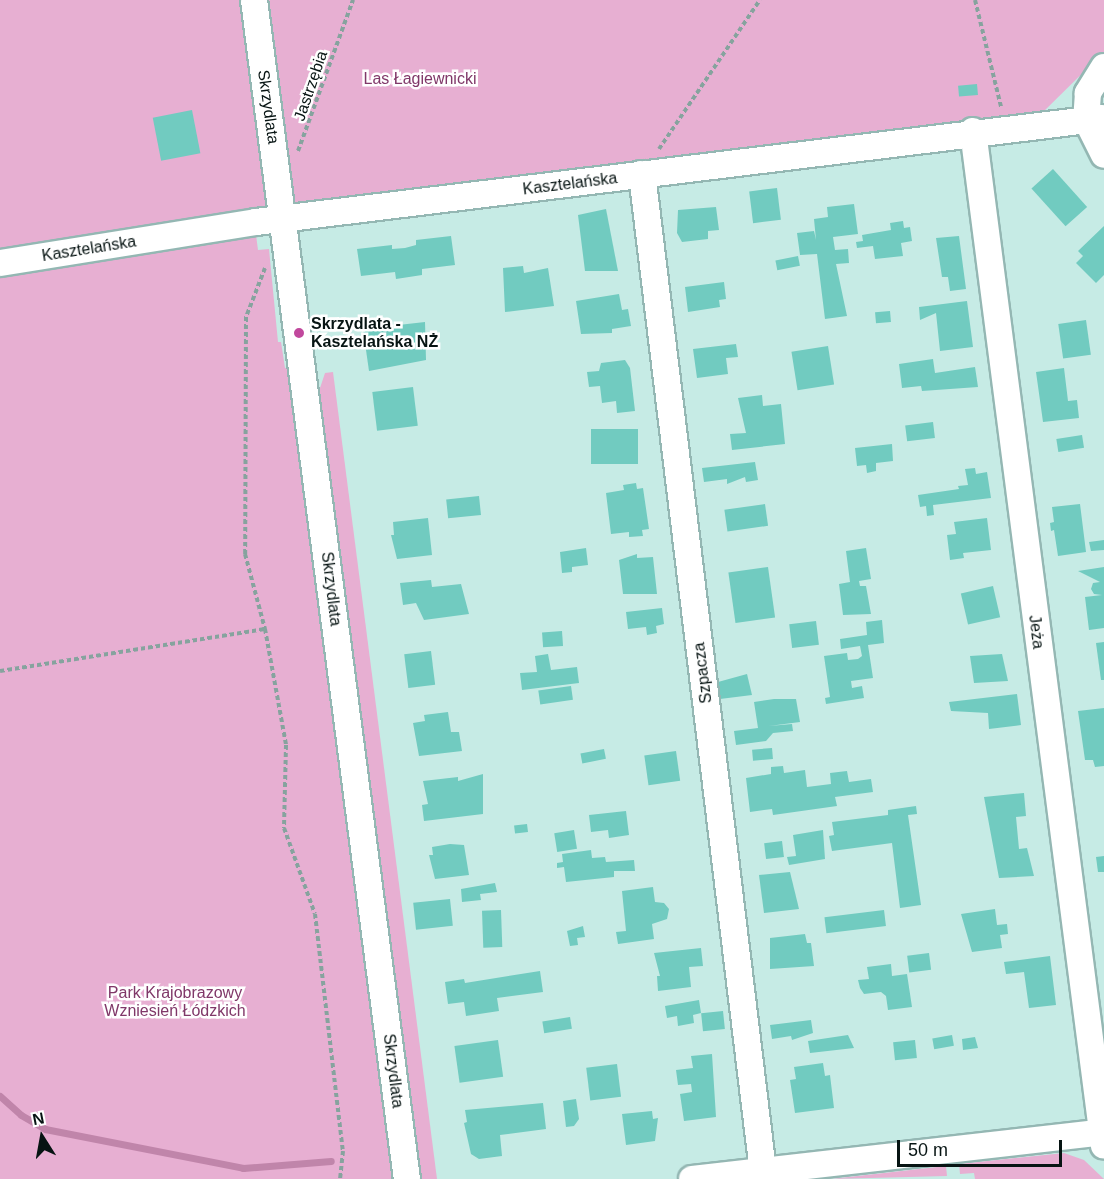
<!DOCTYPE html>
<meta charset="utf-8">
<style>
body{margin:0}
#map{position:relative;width:1104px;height:1179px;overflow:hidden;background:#c6ebe5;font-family:Arial,sans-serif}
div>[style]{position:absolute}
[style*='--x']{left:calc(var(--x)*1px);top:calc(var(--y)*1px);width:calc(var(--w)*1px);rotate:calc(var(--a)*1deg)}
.green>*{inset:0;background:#e7afd2}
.stream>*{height:7px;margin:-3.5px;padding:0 3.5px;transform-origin:3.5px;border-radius:3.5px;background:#c085aa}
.building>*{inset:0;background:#71cbc0;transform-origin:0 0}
.path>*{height:4px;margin-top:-2px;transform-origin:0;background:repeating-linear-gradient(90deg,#86a39e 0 4.5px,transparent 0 7.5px)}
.roads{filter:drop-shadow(2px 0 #94b7b3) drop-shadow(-2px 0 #94b7b3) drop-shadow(0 2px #94b7b3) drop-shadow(0 -2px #94b7b3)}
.minor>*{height:26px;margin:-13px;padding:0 13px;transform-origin:13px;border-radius:13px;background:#fff}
.dots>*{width:16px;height:16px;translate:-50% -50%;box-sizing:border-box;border:3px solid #fff;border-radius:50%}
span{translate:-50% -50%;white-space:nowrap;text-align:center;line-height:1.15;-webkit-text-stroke:5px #fff;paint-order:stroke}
.park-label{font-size:16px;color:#803869}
.street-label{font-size:16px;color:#071413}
.poi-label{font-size:16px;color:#071413;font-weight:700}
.left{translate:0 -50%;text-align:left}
.north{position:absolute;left:12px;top:1107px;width:60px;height:60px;-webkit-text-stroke:4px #fff;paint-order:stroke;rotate:349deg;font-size:16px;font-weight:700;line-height:24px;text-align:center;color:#071413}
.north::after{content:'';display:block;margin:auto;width:21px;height:27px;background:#071413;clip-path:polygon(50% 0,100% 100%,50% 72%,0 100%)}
.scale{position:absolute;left:897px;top:1140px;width:165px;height:27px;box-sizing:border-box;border:3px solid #071413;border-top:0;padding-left:8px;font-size:18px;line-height:21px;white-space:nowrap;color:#071413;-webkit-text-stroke:4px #fff;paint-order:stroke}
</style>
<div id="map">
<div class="green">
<div style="clip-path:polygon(0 0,1104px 0,1104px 52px,1041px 114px,253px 212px,258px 250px,269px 249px,278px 342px,281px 342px,285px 368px,291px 368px,395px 1179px,0 1179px)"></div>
<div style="clip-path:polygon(333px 372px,437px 1179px,419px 1179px,318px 394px,325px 373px)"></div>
<div style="clip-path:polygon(1064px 1153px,1084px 1160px,1104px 1179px,975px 1179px,974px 1173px,960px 1174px,959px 1164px)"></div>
<div style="clip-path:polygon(946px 1166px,947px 1176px,831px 1179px)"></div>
</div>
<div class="stream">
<div style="--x:0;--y:1096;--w:28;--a:42"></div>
<div style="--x:21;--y:1115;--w:28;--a:30"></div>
<div style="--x:45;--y:1129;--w:202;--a:11.1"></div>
<div style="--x:243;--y:1168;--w:88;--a:-4.5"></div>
</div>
<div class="building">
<div style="left:977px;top:84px;width:11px;height:19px;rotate:85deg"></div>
<div style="left:192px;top:110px;width:44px;height:40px;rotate:79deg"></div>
<div style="left:1053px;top:169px;width:51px;height:29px;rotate:48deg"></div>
<div style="left:777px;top:188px;width:32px;height:28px;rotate:83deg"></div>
<div style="clip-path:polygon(854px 204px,858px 234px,833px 237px,835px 250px,848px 249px,849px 263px,836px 264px,847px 316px,825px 319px,817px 254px,800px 255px,797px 233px,814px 231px,816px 240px,814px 219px,828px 217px,827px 207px)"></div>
<div style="clip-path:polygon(716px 207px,719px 230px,708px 231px,708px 239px,682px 242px,677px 233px,678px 210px)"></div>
<div style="clip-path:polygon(606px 209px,618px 271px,585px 271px,578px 215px)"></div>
<div style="clip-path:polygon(903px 221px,904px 228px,910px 227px,912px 241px,901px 243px,903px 256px,875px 259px,873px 246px,857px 248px,856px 242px,863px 241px,862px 235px,891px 230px,890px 223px)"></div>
<div style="clip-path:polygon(1104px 226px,1104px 275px,1096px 283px,1076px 263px,1083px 256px,1078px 251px)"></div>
<div style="clip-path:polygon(451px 236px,455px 265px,422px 269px,422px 275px,396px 279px,395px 272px,361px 276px,357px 249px,392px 245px,392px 249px,405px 248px,416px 245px,416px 240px)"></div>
<div style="clip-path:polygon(959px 236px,966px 289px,950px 291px,948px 277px,942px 277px,936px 238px)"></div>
<div style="left:798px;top:256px;width:10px;height:23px;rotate:79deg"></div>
<div style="clip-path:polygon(523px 266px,524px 273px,548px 268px,554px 306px,505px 312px,503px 268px)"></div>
<div style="clip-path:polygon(724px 282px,726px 299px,719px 300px,720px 307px,688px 312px,685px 287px)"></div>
<div style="clip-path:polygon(619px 294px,622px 310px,628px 309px,631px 326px,612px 329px,612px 333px,581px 334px,576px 301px)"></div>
<div style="clip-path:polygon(967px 301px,973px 347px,940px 351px,936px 313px,920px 320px,919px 307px)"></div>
<div style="left:890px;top:311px;width:11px;height:15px;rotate:85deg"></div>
<div style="left:1086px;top:320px;width:35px;height:28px;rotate:82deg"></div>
<div style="clip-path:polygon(425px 322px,426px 360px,369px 371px,363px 329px)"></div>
<div style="clip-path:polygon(736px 344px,738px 357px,726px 358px,728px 374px,697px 378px,693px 349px)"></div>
<div style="left:828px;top:346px;width:39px;height:37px;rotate:81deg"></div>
<div style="clip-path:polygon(933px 359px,935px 373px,975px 367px,978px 387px,922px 391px,921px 386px,902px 388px,899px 364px)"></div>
<div style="clip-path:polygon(625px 360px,630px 368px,635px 411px,617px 413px,616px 401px,602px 403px,600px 386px,589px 387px,587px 372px,599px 371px,601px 363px)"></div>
<div style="clip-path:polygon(1064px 368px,1068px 401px,1077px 400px,1079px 418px,1043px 422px,1036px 372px)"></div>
<div style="left:413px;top:387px;width:39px;height:41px;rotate:83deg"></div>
<div style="clip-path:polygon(762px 395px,763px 406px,781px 404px,785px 444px,732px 450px,730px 434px,746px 433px,738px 398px)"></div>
<div style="left:933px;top:422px;width:16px;height:28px;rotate:83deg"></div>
<div style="left:638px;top:429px;width:35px;height:47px;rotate:90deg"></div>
<div style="left:1082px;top:435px;width:13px;height:26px;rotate:81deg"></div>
<div style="clip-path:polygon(892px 444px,893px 461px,876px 463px,876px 471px,867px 473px,866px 465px,857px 466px,855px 448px)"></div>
<div style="clip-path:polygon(755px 462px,758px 480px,746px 482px,745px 477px,727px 484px,727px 479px,704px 482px,702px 468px)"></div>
<div style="clip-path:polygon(975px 468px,976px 474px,987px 472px,991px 498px,933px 505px,934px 515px,927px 516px,926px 506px,920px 507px,918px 495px,959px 489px,958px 486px,968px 485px,965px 469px)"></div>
<div style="clip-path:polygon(636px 483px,637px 489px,643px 488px,649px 529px,642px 530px,643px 536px,629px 537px,629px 532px,611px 534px,606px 493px,624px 490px,623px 485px)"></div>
<div style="left:479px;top:496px;width:19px;height:33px;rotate:84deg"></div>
<div style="left:765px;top:504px;width:22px;height:41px;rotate:82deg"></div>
<div style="clip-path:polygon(1080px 504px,1086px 552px,1058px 556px,1054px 530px,1051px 531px,1050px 523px,1054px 522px,1052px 507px)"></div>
<div style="clip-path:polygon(428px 518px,432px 555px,397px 559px,391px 535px,394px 535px,393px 522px)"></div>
<div style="clip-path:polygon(987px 518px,991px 550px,963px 553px,964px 558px,950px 560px,947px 535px,956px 534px,954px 522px)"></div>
<div style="clip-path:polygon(1104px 540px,1104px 550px,1091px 551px,1089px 542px)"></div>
<div style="clip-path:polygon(586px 548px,588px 565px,572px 567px,572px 572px,562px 573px,560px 552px)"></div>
<div style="clip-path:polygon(866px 548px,871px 579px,859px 581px,860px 586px,866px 586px,871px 614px,843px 615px,839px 584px,850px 582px,846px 551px)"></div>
<div style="clip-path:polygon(637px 554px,637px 558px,653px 557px,657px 594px,623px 594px,619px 560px)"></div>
<div style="left:768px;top:567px;width:51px;height:40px;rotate:82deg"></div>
<div style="clip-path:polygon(1104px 567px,1104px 628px,1089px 630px,1085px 597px,1102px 595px,1094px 594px,1091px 589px,1093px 583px,1100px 582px,1078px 571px)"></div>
<div style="clip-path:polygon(431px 580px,432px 587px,461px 584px,469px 614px,424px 620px,416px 603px,403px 605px,400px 583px)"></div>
<div style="left:993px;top:586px;width:32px;height:33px;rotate:77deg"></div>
<div style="clip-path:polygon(662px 608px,664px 624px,656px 626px,657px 633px,647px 635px,646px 627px,628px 629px,626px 612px)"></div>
<div style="clip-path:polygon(882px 620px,884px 643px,868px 645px,873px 678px,851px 681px,852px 688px,862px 686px,864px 698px,826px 704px,825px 698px,830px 697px,824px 656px,847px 653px,848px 660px,858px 659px,862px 656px,860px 646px,841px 649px,840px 639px,867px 635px,866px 622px)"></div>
<div style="left:816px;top:621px;width:24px;height:27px;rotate:83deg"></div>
<div style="left:562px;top:631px;width:15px;height:20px;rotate:86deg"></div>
<div style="clip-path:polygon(1104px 642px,1104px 680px,1101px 680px,1096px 643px)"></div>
<div style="left:431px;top:651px;width:34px;height:27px;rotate:83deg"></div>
<div style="clip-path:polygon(548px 654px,551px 670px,577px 667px,579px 683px,522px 690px,520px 673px,537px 672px,535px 656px)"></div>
<div style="clip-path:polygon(1002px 654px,1008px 681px,974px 683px,970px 656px)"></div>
<div style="clip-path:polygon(747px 674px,752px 695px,720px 699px,718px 682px)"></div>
<div style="left:571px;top:686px;width:14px;height:33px;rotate:82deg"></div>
<div style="clip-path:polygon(1017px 694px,1021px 725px,989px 729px,988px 713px,951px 711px,949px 702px)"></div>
<div style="clip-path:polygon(774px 699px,796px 699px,800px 722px,769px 726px,792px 724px,793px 731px,773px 733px,766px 741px,736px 745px,734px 731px,758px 728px,754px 702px)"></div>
<div style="clip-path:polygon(1104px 708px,1104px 766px,1095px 767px,1093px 760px,1085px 760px,1078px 711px)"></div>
<div style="clip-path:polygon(448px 712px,451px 732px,459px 732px,462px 751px,419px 756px,413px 723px,425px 721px,424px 715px)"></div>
<div style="left:772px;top:748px;width:11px;height:20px;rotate:85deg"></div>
<div style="left:604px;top:749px;width:10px;height:24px;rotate:79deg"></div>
<div style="left:676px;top:751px;width:30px;height:32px;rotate:82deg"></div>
<div style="clip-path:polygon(783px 766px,784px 773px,805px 770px,807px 787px,831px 784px,830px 773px,847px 771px,849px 782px,871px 779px,873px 792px,835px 797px,837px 806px,773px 815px,772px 809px,750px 812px,746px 778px,771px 774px,771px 767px)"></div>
<div style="clip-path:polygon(483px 774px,483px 814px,424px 821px,422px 805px,428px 804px,423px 781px,458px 777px,458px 781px)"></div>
<div style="clip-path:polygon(1024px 793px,1026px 816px,1016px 817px,1019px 849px,1027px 848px,1034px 876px,999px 878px,984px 797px)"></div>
<div style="clip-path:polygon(916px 806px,917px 814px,908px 815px,921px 905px,900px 908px,892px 843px,832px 851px,829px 836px,834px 835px,832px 822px,888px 815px,888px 810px)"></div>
<div style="clip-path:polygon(626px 811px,629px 835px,609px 838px,608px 830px,591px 832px,589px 815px)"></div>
<div style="left:527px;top:824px;width:8px;height:13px;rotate:83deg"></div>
<div style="left:574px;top:830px;width:19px;height:20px;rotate:81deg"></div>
<div style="clip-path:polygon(823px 830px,825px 859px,789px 865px,787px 857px,796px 856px,793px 835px)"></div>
<div style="left:782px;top:841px;width:16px;height:18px;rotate:83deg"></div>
<div style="clip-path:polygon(450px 844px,464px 845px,469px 875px,435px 879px,429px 855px,433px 855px,432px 847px)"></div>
<div style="clip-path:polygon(591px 850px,592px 858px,605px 857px,606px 862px,634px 860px,635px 871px,614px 871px,614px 877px,566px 882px,564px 867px,557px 868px,557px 863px,563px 862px,562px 854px)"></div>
<div style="clip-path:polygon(1104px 856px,1104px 872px,1098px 872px,1096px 857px)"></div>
<div style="clip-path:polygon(790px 872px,799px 909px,764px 913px,759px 875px)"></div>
<div style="clip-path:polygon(495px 883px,497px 892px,480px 894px,481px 900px,462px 902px,461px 889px)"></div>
<div style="clip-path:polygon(653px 887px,655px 902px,664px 903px,669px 909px,667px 919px,652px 924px,654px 939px,618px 944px,616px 932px,626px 931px,622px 891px)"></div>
<div style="left:450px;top:899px;width:27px;height:37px;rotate:84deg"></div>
<div style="clip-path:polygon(995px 909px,997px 925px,1007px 924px,1008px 934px,1000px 935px,1002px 948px,972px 952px,961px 914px)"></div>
<div style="left:501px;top:910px;width:37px;height:19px;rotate:88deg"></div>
<div style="left:884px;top:910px;width:16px;height:60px;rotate:83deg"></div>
<div style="clip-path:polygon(583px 926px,585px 937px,577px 938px,578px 945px,570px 946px,567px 931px)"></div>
<div style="clip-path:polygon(805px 934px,807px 943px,811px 943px,814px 966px,770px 969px,770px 938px)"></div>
<div style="clip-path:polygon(701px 948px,703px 966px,689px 967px,691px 987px,658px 991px,657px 976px,660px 976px,654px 953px)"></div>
<div style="left:929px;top:953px;width:17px;height:22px;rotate:83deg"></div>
<div style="clip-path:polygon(1050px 956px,1056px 1005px,1029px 1008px,1024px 972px,1006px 974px,1004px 962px)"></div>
<div style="clip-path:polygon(891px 964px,892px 976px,907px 974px,912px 1007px,888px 1010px,886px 996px,881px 992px,864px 994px,860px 988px,858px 980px,869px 979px,867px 967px)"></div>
<div style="clip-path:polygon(540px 971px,543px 992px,497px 998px,499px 1011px,466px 1016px,464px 1002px,448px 1004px,445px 982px,464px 979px,465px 983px)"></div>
<div style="clip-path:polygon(699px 1000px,701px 1013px,693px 1015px,694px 1023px,678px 1026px,677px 1016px,667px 1018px,665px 1006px)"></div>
<div style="left:723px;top:1011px;width:18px;height:22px;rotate:84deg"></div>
<div style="left:570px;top:1017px;width:12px;height:28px;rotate:81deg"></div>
<div style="clip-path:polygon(811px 1020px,813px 1033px,792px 1040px,791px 1036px,772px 1039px,770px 1025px)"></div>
<div style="clip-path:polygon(848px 1035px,854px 1048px,810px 1053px,808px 1041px)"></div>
<div style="left:952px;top:1035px;width:11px;height:20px;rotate:80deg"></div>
<div style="clip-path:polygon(975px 1037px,978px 1048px,963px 1050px,962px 1039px)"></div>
<div style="left:498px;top:1040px;width:37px;height:44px;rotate:82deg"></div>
<div style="left:915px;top:1040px;width:18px;height:22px;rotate:84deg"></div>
<div style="clip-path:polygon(712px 1054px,716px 1117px,684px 1121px,680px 1094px,692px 1092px,691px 1084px,678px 1085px,676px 1070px,693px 1068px,691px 1056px)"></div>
<div style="clip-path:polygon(823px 1063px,825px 1076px,830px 1075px,834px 1108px,795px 1113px,790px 1080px,796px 1079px,794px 1067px)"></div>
<div style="left:617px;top:1064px;width:33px;height:31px;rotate:83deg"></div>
<div style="clip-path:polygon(576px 1099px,579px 1119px,574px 1126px,566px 1127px,563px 1101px)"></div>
<div style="clip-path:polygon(543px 1103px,546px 1129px,500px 1135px,502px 1156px,479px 1159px,471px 1154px,464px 1123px,467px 1122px,465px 1110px)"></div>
<div style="clip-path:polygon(652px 1111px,653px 1119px,658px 1118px,655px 1141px,626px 1145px,622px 1114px)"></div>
</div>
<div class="path">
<div style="--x:975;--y:0;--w:110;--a:76.3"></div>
<div style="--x:659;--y:149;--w:180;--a:-55.9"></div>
<div style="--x:298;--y:151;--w:161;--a:-70"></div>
<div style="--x:265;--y:268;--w:53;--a:111.2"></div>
<div style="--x:246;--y:317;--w:237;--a:90.2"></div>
<div style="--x:245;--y:554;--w:78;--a:75.1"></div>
<div style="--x:265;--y:629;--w:118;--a:79.7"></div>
<div style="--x:286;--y:745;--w:83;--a:91.4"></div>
<div style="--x:284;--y:828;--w:91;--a:70.2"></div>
<div style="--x:315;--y:914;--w:239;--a:83.3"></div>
<div style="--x:343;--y:1151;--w:28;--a:96"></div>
<div style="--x:0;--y:671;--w:268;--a:-9"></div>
</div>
<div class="roads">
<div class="minor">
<div style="--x:254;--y:0;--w:1189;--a:82.61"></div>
<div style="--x:1104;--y:67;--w:31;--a:122"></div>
<div style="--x:1088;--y:93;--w:26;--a:94"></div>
<div style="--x:1086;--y:119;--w:40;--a:63.4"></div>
<div style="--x:973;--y:131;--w:1023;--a:82.65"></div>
<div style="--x:642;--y:174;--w:1004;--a:83.08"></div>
<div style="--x:0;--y:263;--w:259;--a:-9.1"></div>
<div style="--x:256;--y:222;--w:854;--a:-6.99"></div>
<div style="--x:692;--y:1179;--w:415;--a:-6.5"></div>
</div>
</div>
<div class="dots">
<div style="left:299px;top:333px;background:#c1489d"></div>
</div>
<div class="park-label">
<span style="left:420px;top:79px">Las Łagiewnicki</span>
<span style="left:175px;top:1002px">Park Krajobrazowy<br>Wzniesień Łódzkich</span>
</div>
<div class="street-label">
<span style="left:311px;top:86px;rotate:-71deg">Jastrzębia</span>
<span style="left:268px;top:107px;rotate:82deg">Skrzydlata</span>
<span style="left:570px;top:184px;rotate:-7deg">Kasztelańska</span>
<span style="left:89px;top:249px;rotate:-9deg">Kasztelańska</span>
<span style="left:331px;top:589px;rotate:83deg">Skrzydlata</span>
<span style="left:1036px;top:632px;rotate:83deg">Jeża</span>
<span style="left:703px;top:673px;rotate:-97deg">Szpacza</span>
<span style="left:393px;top:1071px;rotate:83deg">Skrzydlata</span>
</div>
<div class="poi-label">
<span class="left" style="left:311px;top:333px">Skrzydlata -<br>Kasztelańska NŻ</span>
</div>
<div class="north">N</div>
<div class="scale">50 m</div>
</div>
